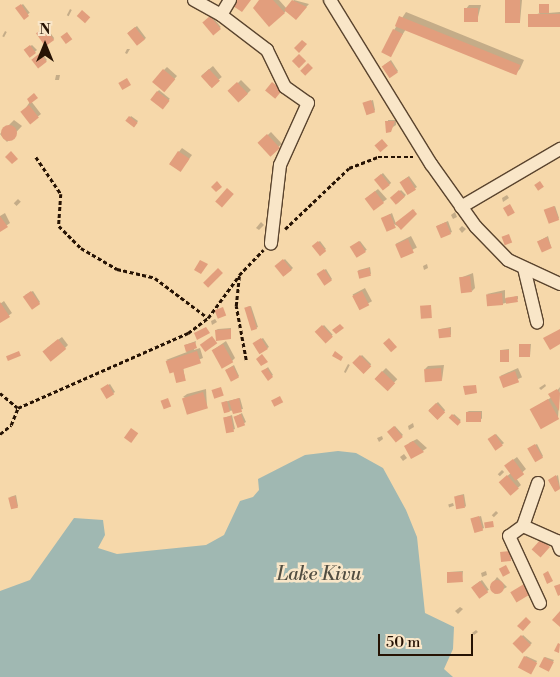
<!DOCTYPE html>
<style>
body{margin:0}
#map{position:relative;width:560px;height:677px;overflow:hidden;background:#f6d8aa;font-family:"Libre Bodoni",serif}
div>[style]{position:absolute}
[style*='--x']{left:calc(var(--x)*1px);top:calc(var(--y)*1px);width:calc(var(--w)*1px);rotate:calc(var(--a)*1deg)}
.water>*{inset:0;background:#a0b8b2}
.shadow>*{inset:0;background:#0003;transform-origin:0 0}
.building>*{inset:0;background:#e29e7d;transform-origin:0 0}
.round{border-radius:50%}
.path>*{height:2.5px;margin-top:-1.25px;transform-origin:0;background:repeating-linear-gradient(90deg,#261304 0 4px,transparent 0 6.5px)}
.roads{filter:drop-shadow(1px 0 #5a442e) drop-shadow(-1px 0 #5a442e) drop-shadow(0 1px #5a442e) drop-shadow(0 -1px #5a442e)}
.minor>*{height:12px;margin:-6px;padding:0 6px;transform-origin:6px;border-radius:6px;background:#f9e6c8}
span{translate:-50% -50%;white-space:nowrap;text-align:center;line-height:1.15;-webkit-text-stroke:5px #f9e6c8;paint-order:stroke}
.water-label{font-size:19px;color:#514d41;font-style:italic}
.north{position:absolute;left:20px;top:20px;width:50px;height:50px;-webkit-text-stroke:4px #f9e6c8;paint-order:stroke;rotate:0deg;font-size:14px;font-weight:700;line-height:20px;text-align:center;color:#261304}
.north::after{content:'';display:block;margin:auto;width:18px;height:22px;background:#261304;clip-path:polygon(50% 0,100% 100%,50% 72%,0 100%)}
.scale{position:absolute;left:378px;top:634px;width:95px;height:22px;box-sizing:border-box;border:2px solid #261304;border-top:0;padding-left:6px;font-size:15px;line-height:18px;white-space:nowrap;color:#261304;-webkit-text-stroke:4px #f9e6c8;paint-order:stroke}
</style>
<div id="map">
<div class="water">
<div style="clip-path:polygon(338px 451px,356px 453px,383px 468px,406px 510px,417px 537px,425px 613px,454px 627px,453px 649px,444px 669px,453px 677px,0 677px,0 591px,30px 580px,74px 518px,103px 520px,105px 535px,98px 548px,117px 554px,206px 545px,224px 535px,240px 501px,253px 497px,259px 490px,258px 479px,305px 455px)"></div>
</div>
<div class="shadow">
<div style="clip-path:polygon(261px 0,279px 0,287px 9px,294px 0,309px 4px,299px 15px,287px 10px,269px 26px)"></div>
<div style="clip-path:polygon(506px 0,522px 0,520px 22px)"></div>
<div style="left:23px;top:4px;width:11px;height:8px;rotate:52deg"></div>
<div style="clip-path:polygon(541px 4px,547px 4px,548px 13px,560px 12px,560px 25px,529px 17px,540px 13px)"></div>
<div style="clip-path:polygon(469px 5px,481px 5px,477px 21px,466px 9px)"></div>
<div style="left:70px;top:9px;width:2px;height:7px;rotate:27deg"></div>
<div style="clip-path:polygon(406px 12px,524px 60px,520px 69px,515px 74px,406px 29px,389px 56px,394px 30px)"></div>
<div style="left:212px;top:16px;width:14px;height:10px;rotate:51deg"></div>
<div style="left:137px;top:26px;width:15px;height:11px;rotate:53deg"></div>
<div style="left:46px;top:27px;width:14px;height:11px;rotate:54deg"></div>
<div style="left:5px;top:31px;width:2px;height:6px;rotate:27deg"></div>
<div style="clip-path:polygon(32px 45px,37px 50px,30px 56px,25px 50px)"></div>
<div style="clip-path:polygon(127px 49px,130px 49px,127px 54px,125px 53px)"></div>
<div style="clip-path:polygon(42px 53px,47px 60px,39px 67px,34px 60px)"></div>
<div style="clip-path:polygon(391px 60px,398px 71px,397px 72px,384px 65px)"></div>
<div style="left:213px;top:66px;width:14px;height:15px;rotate:51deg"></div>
<div style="clip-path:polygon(167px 67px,177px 76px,164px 91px,164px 70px)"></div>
<div style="clip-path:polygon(56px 75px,60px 75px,59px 80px,55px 80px)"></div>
<div style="left:241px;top:80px;width:14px;height:16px;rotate:45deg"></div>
<div style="left:159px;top:90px;width:14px;height:11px;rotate:39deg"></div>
<div style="clip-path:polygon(36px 93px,31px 101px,41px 114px,30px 123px,25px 109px)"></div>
<div style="clip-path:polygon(373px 100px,375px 110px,374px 111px,364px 103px)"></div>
<div style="clip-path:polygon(131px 116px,138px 121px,134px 127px,127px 121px)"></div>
<div style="clip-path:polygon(14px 120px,22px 126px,7px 142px,0 134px)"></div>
<div style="clip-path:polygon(388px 120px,396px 120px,396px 125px,387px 131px)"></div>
<div style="left:271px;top:132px;width:16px;height:16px;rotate:47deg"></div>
<div style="clip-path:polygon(182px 148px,192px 155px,183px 167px,170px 163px)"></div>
<div style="left:383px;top:173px;width:13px;height:9px;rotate:51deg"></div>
<div style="clip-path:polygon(409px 176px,417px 187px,408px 193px,402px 181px)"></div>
<div style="clip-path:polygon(378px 189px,387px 199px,383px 202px,369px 196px)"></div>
<div style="left:401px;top:190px;width:7px;height:12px;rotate:45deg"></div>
<div style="clip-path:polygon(507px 195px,509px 198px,503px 202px,502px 198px)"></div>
<div style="left:18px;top:199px;width:4px;height:6px;rotate:45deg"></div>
<div style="clip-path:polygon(555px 206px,559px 218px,558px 219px,546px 210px)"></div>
<div style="clip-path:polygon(415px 209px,401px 228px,383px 218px,392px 213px,396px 224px)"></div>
<div style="clip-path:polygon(455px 212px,457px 217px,453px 219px,451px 215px)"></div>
<div style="clip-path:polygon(5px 213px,10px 223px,0 230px,0 216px)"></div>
<div style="clip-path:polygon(448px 221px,452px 232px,450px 233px,437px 226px)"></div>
<div style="clip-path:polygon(261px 222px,264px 225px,259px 230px,256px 228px)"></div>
<div style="clip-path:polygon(462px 226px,466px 229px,462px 233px,459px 229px)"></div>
<div style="left:411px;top:236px;width:13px;height:17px;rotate:63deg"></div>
<div style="clip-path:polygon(548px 236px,551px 247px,538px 242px,539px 241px)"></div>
<div style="clip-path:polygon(320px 241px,326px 249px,320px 254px,313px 246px)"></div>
<div style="left:360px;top:241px;width:11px;height:10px;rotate:52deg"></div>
<div style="left:285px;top:259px;width:12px;height:11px;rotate:48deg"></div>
<div style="clip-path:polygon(427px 264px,428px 268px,424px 270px,423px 266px)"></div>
<div style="clip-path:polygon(370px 267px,371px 274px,358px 271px,359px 270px)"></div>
<div style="clip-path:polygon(326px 269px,332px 279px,331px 280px,319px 273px)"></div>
<div style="clip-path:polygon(473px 273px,475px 288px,472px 291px,460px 278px)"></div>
<div style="left:365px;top:288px;width:15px;height:14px;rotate:62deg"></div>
<div style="clip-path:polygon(505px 290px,505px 299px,518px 296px,518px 299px,502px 304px,487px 294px)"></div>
<div style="clip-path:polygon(33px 291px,40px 302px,39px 303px,25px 295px)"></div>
<div style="clip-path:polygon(4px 301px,12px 313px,0 322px,0 304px)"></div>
<div style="clip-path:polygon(251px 306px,258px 327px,256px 328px,247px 307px)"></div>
<div style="clip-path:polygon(215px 319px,217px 322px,212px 325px,211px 321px)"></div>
<div style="left:324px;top:325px;width:13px;height:10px;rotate:48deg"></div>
<div style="clip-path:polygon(451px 327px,451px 335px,439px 330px,440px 329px)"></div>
<div style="clip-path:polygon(231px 328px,231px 338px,216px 330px,218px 329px)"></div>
<div style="clip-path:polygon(62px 337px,68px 345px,65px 348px,47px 348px)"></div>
<div style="clip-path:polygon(263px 338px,269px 347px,260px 353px,255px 343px)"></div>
<div style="clip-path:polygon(196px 341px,194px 350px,200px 348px,203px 358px,183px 366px,185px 380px,174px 372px,179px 367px,166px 360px,187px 352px,185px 345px)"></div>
<div style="clip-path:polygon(226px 341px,235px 358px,232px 361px,213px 350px)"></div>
<div style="clip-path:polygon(522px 344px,531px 344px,530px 356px,520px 345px)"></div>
<div style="clip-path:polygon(509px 349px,509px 359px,508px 361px,501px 350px)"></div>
<div style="left:362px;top:355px;width:13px;height:11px;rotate:45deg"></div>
<div style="left:348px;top:364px;width:2px;height:9px;rotate:27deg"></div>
<div style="clip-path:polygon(234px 365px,239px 376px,238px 377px,226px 370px)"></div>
<div style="clip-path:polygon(444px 365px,442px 380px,425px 369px,428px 366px)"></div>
<div style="clip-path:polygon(268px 367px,273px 375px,268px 379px,263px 372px)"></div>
<div style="left:386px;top:368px;width:16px;height:15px;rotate:45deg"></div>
<div style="left:518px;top:368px;width:10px;height:19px;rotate:66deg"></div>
<div style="clip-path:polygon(110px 384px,115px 392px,107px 397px,104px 388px)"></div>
<div style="clip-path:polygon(545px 384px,546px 386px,541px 390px,539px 388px)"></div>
<div style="clip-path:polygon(560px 387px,558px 418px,532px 409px,552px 397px)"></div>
<div style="clip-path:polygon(206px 389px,207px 407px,183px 397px,187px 394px)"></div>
<div style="clip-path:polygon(240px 398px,243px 409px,229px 411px,224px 402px)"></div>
<div style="left:438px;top:402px;width:11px;height:12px;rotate:49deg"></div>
<div style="clip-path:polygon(469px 411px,482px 411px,482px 419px,467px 412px)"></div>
<div style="clip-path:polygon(242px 413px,246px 422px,239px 426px,235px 417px)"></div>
<div style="left:454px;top:414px;width:9px;height:5px;rotate:41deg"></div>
<div style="clip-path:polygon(232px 415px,235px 429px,227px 432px,224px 418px)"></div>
<div style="clip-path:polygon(413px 423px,414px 427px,409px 430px,408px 426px)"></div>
<div style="left:395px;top:426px;width:12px;height:9px;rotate:48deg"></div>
<div style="clip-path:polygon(496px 434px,504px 443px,496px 449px,489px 439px)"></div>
<div style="clip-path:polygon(382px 436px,383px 439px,379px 442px,377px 438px)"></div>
<div style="clip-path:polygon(417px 439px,427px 448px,412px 458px,409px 443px)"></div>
<div style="clip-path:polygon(537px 444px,543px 456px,542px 457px,529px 448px)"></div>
<div style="left:404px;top:454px;width:5px;height:5px;rotate:53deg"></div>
<div style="clip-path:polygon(517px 457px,526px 469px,516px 478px,521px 485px,511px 494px,504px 479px,511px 473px,509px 463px)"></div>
<div style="left:502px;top:470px;width:3px;height:6px;rotate:45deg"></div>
<div style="clip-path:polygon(558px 475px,560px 488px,555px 491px,549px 481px)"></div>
<div style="clip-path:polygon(464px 494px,466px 506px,465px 507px,456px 496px)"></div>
<div style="clip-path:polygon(16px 495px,18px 506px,17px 507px,10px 497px)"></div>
<div style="left:453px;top:503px;width:3px;height:5px;rotate:72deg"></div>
<div style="left:496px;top:511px;width:3px;height:6px;rotate:45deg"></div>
<div style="clip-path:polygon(481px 516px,484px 528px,482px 529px,471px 519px)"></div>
<div style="clip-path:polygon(463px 571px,462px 581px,448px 573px,449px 572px)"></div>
<div style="clip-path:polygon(486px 571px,487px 575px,482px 577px,481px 573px)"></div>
<div style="clip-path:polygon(497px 577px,507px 587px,495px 594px,490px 587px)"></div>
<div style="left:482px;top:580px;width:12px;height:11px;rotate:55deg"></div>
<div style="clip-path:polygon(460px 607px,463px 609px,458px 614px,455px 611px)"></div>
<div style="clip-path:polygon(476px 630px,478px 632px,474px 635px,472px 633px)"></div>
<div style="left:523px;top:635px;width:12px;height:12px;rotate:42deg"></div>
<div style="clip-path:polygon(526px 656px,537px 661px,532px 671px,525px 657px)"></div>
<div style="clip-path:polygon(545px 657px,554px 660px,549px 669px,540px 666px)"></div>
</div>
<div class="building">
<div style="clip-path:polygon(237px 0,251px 0,242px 12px,233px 6px)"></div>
<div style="clip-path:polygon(259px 0,273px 0,285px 13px,269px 27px,253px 8px)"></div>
<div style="clip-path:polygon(292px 0,307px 7px,296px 20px,284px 10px)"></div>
<div style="left:505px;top:0;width:15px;height:23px"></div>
<div style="clip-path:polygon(21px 4px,29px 16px,24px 20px,15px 8px)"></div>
<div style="left:549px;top:4px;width:9px;height:10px;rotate:90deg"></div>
<div style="left:464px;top:8px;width:14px;height:14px"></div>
<div style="left:82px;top:10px;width:11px;height:8px;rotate:41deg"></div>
<div style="left:560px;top:14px;width:13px;height:32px;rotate:90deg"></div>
<div style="left:210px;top:16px;width:17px;height:10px;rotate:50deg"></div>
<div style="left:399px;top:16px;width:131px;height:11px;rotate:22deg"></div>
<div style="left:45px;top:27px;width:16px;height:11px;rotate:55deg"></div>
<div style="left:135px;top:27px;width:16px;height:10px;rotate:52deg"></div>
<div style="left:393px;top:29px;width:11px;height:26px;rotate:27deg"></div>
<div style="left:67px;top:32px;width:9px;height:8px;rotate:54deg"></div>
<div style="clip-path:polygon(302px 40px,307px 44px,299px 53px,294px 48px)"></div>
<div style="left:30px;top:45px;width:10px;height:8px;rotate:53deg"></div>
<div style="left:40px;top:53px;width:11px;height:11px;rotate:52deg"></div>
<div style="left:299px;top:54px;width:10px;height:10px;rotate:45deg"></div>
<div style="left:390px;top:61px;width:14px;height:10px;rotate:56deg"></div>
<div style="left:308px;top:63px;width:7px;height:11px;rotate:45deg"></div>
<div style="left:163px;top:69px;width:16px;height:17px;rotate:40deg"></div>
<div style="left:209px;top:69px;width:16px;height:11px;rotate:47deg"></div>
<div style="left:127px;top:78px;width:8px;height:10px;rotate:60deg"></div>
<div style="left:237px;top:82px;width:16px;height:13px;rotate:47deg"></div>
<div style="left:272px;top:82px;width:13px;height:11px;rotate:39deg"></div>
<div style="left:157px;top:91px;width:16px;height:11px;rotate:38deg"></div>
<div style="clip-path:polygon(34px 93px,38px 98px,30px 104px,27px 99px)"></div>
<div style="left:371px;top:100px;width:13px;height:9px;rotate:72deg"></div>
<div style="left:29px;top:105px;width:16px;height:11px;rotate:52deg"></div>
<div style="left:129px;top:116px;width:11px;height:6px;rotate:38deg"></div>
<div style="clip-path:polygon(385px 121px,395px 121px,391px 132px,386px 133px)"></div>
<div class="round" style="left:1px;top:125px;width:16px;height:16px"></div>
<div style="left:267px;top:134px;width:19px;height:13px;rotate:47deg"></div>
<div style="left:382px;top:139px;width:9px;height:10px;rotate:49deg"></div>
<div style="clip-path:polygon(11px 151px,18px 159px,12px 164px,5px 157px)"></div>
<div style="left:178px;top:151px;width:14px;height:16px;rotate:34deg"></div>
<div style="left:381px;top:174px;width:14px;height:9px;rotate:51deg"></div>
<div style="left:408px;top:177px;width:15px;height:10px;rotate:58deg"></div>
<div style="clip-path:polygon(217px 181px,222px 187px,216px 192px,211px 187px)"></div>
<div style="left:540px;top:181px;width:7px;height:7px;rotate:56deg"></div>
<div style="left:227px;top:188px;width:9px;height:18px;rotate:41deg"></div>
<div style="left:399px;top:190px;width:9px;height:12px;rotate:49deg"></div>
<div style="left:375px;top:191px;width:15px;height:13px;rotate:53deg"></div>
<div style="left:510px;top:204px;width:10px;height:8px;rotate:61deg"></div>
<div style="left:554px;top:206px;width:15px;height:11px;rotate:70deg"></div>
<div style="clip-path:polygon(413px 209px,417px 214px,401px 230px,395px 223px)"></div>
<div style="left:390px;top:214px;width:15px;height:10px;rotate:67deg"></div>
<div style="clip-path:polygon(0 216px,8px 227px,0 232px)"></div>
<div style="left:446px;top:222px;width:13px;height:11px;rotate:67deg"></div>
<div style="left:509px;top:234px;width:9px;height:8px;rotate:69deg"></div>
<div style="left:547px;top:237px;width:12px;height:11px;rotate:66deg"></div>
<div style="left:408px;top:239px;width:15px;height:14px;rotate:67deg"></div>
<div style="left:318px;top:241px;width:13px;height:8px;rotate:51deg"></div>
<div style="left:359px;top:241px;width:13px;height:11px;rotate:58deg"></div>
<div style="left:283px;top:259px;width:14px;height:11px;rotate:51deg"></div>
<div style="clip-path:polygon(200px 260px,208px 264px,201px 274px,194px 270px)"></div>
<div style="left:218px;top:268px;width:7px;height:21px;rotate:45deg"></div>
<div style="left:369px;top:268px;width:8px;height:12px;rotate:76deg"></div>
<div style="left:324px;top:269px;width:14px;height:9px;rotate:56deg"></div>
<div style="left:470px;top:276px;width:16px;height:11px;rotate:83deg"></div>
<div style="left:31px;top:291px;width:16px;height:10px;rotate:55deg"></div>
<div style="left:362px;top:291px;width:16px;height:11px;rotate:63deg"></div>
<div style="left:502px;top:293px;width:12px;height:16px;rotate:85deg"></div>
<div style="left:517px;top:296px;width:6px;height:12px;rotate:81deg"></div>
<div style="clip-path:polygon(0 302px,10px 317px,0 323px)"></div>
<div style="left:431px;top:305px;width:13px;height:11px;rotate:86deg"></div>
<div style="left:250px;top:306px;width:24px;height:6px;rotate:73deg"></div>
<div style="left:223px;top:307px;width:9px;height:9px;rotate:69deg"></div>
<div style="clip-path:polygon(340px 324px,344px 328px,336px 334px,332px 330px)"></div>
<div style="left:322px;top:325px;width:16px;height:10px;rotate:47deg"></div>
<div style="clip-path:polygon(206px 327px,210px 333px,197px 340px,194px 333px)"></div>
<div style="left:450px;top:328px;width:9px;height:12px;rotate:84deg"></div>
<div style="clip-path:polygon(231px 329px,231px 339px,216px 341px,215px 330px)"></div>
<div style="clip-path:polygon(560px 329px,560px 344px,550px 350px,543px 338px)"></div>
<div style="left:212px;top:336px;width:9px;height:15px;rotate:54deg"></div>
<div style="left:261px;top:338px;width:13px;height:10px;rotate:58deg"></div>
<div style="left:389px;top:338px;width:12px;height:8px;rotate:48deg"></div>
<div style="left:58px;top:339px;width:13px;height:20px;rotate:51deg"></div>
<div style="clip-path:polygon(195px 342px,197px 348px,186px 352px,184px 345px)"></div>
<div style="left:223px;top:344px;width:21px;height:13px;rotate:61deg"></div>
<div style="left:530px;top:344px;width:13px;height:11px;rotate:90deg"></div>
<div style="left:500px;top:350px;width:9px;height:12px"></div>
<div style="left:19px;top:351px;width:5px;height:14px;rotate:68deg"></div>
<div style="left:197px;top:351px;width:13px;height:33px;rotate:72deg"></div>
<div style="clip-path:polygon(335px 351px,343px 357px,341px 361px,332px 356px)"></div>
<div style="clip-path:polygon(262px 354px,268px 362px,261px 366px,256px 359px)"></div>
<div style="left:360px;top:355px;width:16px;height:11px;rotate:45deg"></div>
<div style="left:233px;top:366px;width:13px;height:9px;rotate:63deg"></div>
<div style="clip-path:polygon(267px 368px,273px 377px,268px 381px,261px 371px)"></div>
<div style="left:441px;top:368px;width:13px;height:17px;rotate:86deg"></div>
<div style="left:183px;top:369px;width:12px;height:10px;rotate:76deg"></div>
<div style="left:382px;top:371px;width:18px;height:11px;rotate:43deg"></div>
<div style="left:515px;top:371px;width:12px;height:17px;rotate:70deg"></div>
<div style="left:108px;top:384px;width:12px;height:9px;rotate:59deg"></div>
<div style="clip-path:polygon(476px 385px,477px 393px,465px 395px,463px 386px)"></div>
<div style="left:221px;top:387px;width:9px;height:10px;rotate:72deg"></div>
<div style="clip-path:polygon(557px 389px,560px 393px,559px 411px,548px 394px)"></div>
<div style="left:203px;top:392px;width:17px;height:22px;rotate:73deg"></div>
<div style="left:280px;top:396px;width:7px;height:10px;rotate:63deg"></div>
<div style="left:168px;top:398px;width:9px;height:8px;rotate:69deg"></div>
<div style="clip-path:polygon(239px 398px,242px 412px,233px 414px,229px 401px)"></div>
<div style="left:548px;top:399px;width:23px;height:21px;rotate:61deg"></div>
<div style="left:227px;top:401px;width:11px;height:6px;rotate:75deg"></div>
<div style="left:436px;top:403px;width:13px;height:11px;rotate:45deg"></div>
<div style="left:466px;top:412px;width:15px;height:10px"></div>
<div style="left:241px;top:414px;width:12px;height:8px;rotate:70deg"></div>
<div style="left:452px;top:414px;width:12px;height:5px;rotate:42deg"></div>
<div style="left:231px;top:416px;width:16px;height:8px;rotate:79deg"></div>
<div style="left:394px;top:426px;width:14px;height:9px;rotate:51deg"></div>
<div style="left:131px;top:428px;width:9px;height:12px;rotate:36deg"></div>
<div style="left:495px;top:434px;width:14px;height:9px;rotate:56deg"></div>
<div style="clip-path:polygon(413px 441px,424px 452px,411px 459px,404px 446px)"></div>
<div style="left:535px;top:444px;width:16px;height:9px;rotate:60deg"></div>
<div style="left:513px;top:459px;width:19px;height:11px;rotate:54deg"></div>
<div style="left:507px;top:475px;width:18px;height:11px;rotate:49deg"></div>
<div style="clip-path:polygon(556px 475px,560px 489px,555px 492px,548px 480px)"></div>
<div style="left:463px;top:495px;width:13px;height:9px;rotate:81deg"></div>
<div style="left:15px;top:496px;width:12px;height:7px;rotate:76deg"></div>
<div style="left:479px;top:516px;width:15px;height:9px;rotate:74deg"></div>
<div style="left:493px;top:521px;width:6px;height:9px;rotate:81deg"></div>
<div style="left:541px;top:539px;width:12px;height:14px;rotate:42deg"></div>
<div style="left:510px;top:551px;width:10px;height:10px;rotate:84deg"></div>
<div style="left:506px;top:565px;width:9px;height:8px;rotate:63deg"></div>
<div style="clip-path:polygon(548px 571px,553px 581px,547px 584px,543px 574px)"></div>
<div style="clip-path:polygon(447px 572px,462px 572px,463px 582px,447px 583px)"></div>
<div class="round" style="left:490px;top:580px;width:14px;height:14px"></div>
<div style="left:480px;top:581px;width:14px;height:11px;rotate:54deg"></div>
<div style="left:524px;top:584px;width:12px;height:16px;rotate:59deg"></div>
<div style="clip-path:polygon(560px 584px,560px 595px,558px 596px,554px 586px)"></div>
<div style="clip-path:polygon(560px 611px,560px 627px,552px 620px)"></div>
<div style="clip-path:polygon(526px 617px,531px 622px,523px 631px,517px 626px)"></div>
<div style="left:521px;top:635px;width:14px;height:12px;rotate:45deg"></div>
<div style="clip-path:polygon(558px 643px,560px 644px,559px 653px,554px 651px)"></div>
<div style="left:524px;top:656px;width:15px;height:13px;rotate:28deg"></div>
<div style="left:544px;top:657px;width:11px;height:11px;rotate:27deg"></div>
</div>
<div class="path">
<div style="--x:36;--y:157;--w:45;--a:56"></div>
<div style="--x:61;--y:194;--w:32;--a:94"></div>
<div style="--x:59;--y:226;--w:31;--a:45"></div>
<div style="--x:81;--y:248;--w:42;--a:30.3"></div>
<div style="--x:117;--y:269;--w:39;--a:13"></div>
<div style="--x:155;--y:278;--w:66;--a:37"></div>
<div style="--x:285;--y:229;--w:88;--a:-43.6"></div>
<div style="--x:349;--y:168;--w:31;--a:-21"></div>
<div style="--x:378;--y:157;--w:35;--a:0"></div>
<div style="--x:246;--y:360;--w:55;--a:-100.5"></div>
<div style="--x:236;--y:306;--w:31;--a:-84"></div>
<div style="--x:239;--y:275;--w:35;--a:-46"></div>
<div style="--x:0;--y:393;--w:23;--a:40"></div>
<div style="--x:18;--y:408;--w:186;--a:-23.8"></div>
<div style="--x:188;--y:333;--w:25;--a:-37"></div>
<div style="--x:208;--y:318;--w:51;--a:-53.8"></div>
<div style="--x:0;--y:434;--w:14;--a:-39"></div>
<div style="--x:11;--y:425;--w:18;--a:-68"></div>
</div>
<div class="roads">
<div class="minor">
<div style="--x:194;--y:0;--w:31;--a:29"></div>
<div style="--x:230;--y:0;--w:17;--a:121"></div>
<div style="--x:221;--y:15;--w:58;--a:37.3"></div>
<div style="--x:267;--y:50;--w:41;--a:64.1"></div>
<div style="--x:285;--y:87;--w:28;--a:35"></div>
<div style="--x:308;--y:103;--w:68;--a:114.3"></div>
<div style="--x:280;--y:165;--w:79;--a:96.6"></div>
<div style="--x:330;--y:0;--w:193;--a:58.4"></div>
<div style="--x:431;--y:164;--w:77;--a:54.5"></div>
<div style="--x:476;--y:227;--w:46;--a:45.9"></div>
<div style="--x:508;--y:260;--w:57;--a:24.8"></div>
<div style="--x:461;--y:207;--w:115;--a:-30.4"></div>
<div style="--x:524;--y:268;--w:56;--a:76.5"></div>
<div style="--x:538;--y:483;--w:46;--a:109.2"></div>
<div style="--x:523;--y:526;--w:37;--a:24"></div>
<div style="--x:557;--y:541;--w:9;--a:69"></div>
<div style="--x:523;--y:526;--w:17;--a:144"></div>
<div style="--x:509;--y:536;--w:74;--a:65.2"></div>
</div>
</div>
<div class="water-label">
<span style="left:319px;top:575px">Lake Kivu</span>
</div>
<div class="north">N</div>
<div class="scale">50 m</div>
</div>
